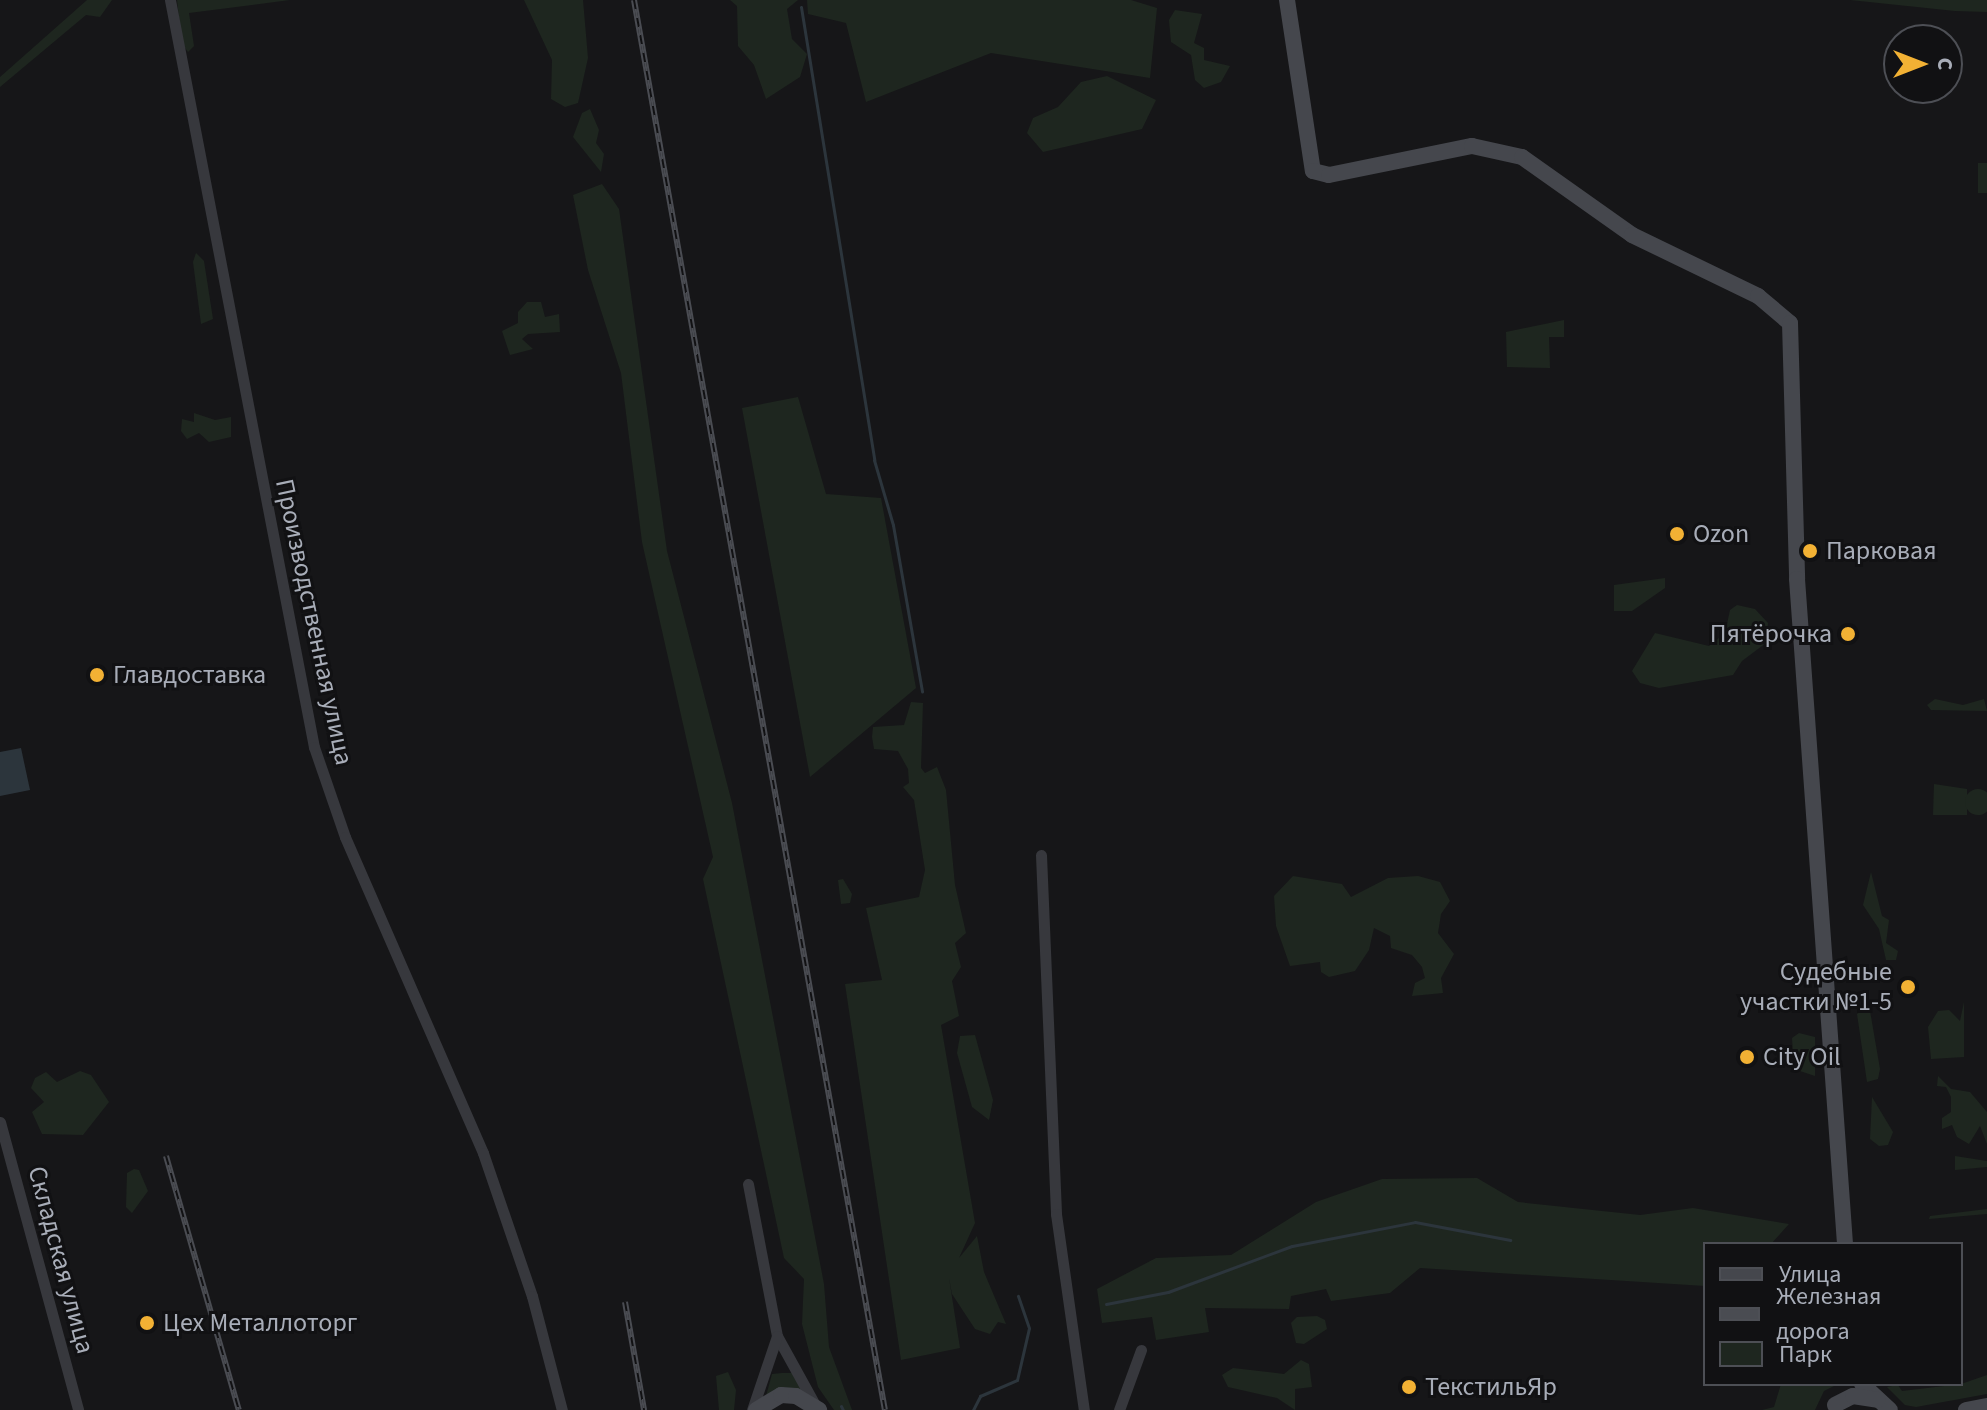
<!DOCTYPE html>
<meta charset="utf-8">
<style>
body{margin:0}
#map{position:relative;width:1987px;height:1410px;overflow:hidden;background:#161618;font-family:"Source Sans 3",sans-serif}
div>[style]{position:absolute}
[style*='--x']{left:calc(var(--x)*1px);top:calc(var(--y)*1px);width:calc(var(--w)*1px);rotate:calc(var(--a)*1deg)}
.green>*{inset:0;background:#1e261f;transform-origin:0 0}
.round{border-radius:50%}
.water>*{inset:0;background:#2c353c}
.stream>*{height:3px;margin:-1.5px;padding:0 1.5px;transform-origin:1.5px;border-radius:1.5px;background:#2c353c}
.street>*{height:11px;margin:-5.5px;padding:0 5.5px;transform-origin:5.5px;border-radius:5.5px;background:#37383d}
.secondary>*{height:16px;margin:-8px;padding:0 8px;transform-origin:8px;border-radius:8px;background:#45474d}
.rail>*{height:6px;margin-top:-3px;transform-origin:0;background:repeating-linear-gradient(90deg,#111113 0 9px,#4a4c52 0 18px);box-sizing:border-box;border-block:2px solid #4a4c52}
.dots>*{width:22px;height:22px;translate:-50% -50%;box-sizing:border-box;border:4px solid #111113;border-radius:50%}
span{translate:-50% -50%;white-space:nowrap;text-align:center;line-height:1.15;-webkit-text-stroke:6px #111113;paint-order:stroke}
.poi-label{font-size:26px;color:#a8adb8}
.left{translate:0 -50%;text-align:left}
.right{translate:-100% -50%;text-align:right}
.street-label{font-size:26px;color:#a8adb8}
.legend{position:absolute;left:1703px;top:1242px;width:260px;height:144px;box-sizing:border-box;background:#111113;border:2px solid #4d4f55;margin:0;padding:10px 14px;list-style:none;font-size:24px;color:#a8adb8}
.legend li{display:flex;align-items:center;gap:16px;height:40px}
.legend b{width:40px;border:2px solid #4d4f55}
.north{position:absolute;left:1883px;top:24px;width:80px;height:80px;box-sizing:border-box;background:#111113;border:2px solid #4d4f55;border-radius:50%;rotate:90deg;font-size:22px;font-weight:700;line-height:32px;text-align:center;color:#a8adb8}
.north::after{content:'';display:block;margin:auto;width:28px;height:36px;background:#f2b134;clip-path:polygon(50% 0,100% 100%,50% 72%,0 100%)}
</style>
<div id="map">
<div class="green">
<div style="clip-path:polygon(87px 0,112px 0,100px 17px,86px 15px,0 87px,0 77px)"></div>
<div style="clip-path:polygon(177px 0,290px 0,189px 13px,194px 46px,188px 52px,182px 44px)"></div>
<div style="clip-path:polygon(524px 0,583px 0,588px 58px,578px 103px,565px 107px,551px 99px,552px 60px)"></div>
<div style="clip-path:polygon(730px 0,798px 0,787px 9px,792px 39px,807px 54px,800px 77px,766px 99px,754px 65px,738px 46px,737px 6px)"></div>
<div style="clip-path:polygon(807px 0,1131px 0,1157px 8px,1150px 78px,991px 53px,866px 102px,846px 23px,808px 14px)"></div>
<div style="clip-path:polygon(1850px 0,1987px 0,1987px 12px,1955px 11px)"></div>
<div style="clip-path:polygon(1175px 10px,1202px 14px,1194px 43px,1204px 48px,1204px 60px,1230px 66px,1221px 82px,1204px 88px,1195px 80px,1191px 55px,1171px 42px,1169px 20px)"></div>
<div style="clip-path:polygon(1107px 76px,1156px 100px,1142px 129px,1043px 152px,1027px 133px,1033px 118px,1058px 107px,1081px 82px)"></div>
<div style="clip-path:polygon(590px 109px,599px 130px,596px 143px,604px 154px,601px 172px,573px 137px,582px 113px)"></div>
<div style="left:1978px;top:163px;width:9px;height:30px"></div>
<div style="clip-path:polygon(602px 184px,619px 209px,667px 551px,732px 803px,824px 1284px,829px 1347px,852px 1410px,834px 1410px,818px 1387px,802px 1324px,804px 1279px,784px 1258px,703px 879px,713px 857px,642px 542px,621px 373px,588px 270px,573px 195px)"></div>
<div style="clip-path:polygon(196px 253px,204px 261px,213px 319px,201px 324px,193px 262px)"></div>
<div style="clip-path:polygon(527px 302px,541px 302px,545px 317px,559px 314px,560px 332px,528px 334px,522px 339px,533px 349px,510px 355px,502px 331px,518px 323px,518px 312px)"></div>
<div style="clip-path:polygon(1564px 320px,1564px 337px,1549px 337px,1550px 368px,1507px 367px,1506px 332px)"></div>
<div style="clip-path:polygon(798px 397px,826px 494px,881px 498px,916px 688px,810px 777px,742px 408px)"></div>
<div style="clip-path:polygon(194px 413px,215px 420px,231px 417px,231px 437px,209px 442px,199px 433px,187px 439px,181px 431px,182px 419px,194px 422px)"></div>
<div style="clip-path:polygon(1665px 578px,1665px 588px,1632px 611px,1614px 611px,1614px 585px)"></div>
<div style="clip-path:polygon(1737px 605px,1755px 609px,1768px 623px,1766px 643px,1742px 661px,1733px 675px,1659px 688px,1640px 683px,1632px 671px,1655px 633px,1709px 646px,1725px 633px,1730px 610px)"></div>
<div style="clip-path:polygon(1935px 699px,1963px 705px,1984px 699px,1987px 711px,1931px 710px,1927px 705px)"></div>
<div style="clip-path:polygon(911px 702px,923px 703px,921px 768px,925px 773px,937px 767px,946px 790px,955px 885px,966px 933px,955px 943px,961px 967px,952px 981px,959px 1016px,941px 1025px,975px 1223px,959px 1258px,977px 1236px,984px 1272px,1006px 1324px,998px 1322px,990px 1334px,975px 1329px,952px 1294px,949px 1278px,960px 1348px,901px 1360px,845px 984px,882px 980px,866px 908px,919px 897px,925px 870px,914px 800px,903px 787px,909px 783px,908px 769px,898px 751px,874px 749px,872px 737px,873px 727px,904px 725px)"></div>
<div style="clip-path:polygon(1934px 784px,1967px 789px,1967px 815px,1933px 815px)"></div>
<div class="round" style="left:1965px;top:789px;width:26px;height:26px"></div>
<div style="clip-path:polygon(1871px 872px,1882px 916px,1889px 920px,1886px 943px,1898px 951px,1896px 960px,1886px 960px,1879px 929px,1863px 905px)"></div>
<div style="clip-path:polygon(1293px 876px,1342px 884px,1351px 897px,1388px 878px,1418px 876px,1440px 882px,1450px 901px,1441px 914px,1438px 933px,1454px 954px,1441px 978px,1443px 993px,1412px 996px,1415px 983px,1425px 978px,1422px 967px,1412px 955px,1391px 948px,1390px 936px,1374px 928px,1369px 950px,1355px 971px,1329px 977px,1321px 972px,1320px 962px,1290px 966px,1276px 926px,1274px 896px)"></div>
<div style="clip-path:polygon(843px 879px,852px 894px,850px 903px,841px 904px,838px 880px)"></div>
<div style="clip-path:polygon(1964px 1002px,1964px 1057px,1931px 1059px,1928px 1027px,1938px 1011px,1949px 1010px,1960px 1021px)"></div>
<div style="clip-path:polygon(1869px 1005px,1880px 1069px,1878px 1079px,1867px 1082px,1857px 1014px)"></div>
<div style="clip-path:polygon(1799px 1033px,1815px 1037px,1815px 1076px,1794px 1069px,1792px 1038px)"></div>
<div style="clip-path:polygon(975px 1035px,993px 1100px,989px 1120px,972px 1107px,957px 1053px,960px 1036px)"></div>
<div style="clip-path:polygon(80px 1071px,91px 1075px,109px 1102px,83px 1135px,42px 1134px,32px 1112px,44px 1102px,31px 1088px,35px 1078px,46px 1072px,57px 1082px)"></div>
<div style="clip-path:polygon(1938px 1076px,1951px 1089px,1970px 1092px,1987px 1112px,1987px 1144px,1980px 1126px,1969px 1144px,1957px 1137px,1952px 1125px,1942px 1129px,1942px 1118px,1951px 1112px,1951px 1097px,1946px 1087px,1937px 1086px)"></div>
<div style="clip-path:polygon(1872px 1097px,1893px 1132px,1888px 1145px,1879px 1146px,1870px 1139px)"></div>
<div style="clip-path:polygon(1955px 1156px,1987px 1161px,1987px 1167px,1955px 1170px)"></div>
<div style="clip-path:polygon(134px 1169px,139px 1170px,148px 1191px,132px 1213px,126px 1207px,127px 1173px)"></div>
<div style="clip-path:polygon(1477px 1178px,1518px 1202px,1640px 1215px,1693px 1208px,1789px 1224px,1771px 1244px,1705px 1244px,1705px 1286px,1420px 1268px,1390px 1293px,1331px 1301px,1326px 1289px,1291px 1296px,1289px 1309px,1205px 1308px,1209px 1332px,1156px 1340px,1152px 1317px,1102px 1323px,1097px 1289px,1156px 1258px,1231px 1255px,1316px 1202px,1382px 1179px)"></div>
<div style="clip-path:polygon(1987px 1209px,1987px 1214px,1929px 1219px,1930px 1216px)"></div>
<div style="clip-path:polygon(1317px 1316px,1325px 1320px,1327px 1329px,1304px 1344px,1296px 1343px,1291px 1323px,1297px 1317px)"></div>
<div style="clip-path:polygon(1301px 1360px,1309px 1364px,1312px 1387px,1295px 1389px,1295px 1410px,1277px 1398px,1228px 1387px,1222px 1375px,1233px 1368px,1284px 1374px)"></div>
<div style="clip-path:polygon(728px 1372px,736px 1390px,734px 1410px,719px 1410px,716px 1376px)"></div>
<div style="clip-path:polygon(782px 1373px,792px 1373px,803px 1392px,766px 1396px,772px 1374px)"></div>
<div style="clip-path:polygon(1987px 1375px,1987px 1394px,1916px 1407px,1905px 1405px,1887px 1387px,1898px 1385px,1902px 1391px,1961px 1384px)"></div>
<div style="clip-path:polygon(1781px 1384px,1838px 1384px,1824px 1391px,1815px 1410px,1762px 1410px,1774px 1407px)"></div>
</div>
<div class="water">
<div style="clip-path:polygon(21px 748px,30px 790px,0 796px,0 752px)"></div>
</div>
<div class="stream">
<div style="--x:801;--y:7;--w:459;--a:80.8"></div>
<div style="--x:874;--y:460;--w:68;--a:73.7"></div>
<div style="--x:893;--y:525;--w:169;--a:80.1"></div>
<div style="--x:1106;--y:1304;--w:63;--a:-11"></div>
<div style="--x:1168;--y:1292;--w:132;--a:-20.4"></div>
<div style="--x:1292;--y:1246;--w:125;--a:-11"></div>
<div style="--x:1415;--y:1222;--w:97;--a:10.7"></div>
<div style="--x:841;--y:1406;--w:4;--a:63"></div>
<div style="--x:973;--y:1410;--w:16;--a:-63"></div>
<div style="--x:980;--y:1396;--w:40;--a:-23.4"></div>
<div style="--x:1017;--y:1380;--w:53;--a:-77"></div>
<div style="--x:1029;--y:1328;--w:34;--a:-109"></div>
</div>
<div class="street">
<div style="--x:170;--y:0;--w:761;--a:79.09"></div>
<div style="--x:314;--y:747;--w:95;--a:71"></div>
<div style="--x:345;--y:837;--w:345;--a:66.4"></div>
<div style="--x:483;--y:1153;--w:151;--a:71.1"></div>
<div style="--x:532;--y:1296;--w:118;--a:75.3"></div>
<div style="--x:1041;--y:855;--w:359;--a:87.6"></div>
<div style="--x:1056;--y:1214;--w:198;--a:81.9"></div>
<div style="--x:0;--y:1122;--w:298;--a:74.8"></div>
<div style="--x:748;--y:1184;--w:155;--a:79.2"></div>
<div style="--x:777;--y:1336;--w:77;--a:61.1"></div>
<div style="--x:752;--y:1410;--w:78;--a:-71.3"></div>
<div style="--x:1119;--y:1410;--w:64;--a:-69.9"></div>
</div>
<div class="secondary">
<div style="--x:1287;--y:0;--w:173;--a:81.4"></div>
<div style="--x:1313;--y:171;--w:16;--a:14"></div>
<div style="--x:1329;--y:175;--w:146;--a:-11.5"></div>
<div style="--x:1472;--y:146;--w:51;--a:12.4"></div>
<div style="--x:1522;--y:157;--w:135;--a:35.3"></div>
<div style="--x:1632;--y:235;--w:140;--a:25.8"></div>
<div style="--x:1758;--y:296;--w:42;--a:40.2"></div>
<div style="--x:1790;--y:323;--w:256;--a:88.4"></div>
<div style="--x:1797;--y:579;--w:667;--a:85.87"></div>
<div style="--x:1862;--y:1384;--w:38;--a:43"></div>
<div style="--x:1835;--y:1405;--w:20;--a:-27"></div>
<div style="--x:1853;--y:1396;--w:25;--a:9"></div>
<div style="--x:756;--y:1410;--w:29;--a:-31"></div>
<div style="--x:781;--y:1395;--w:15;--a:4"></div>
<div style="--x:796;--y:1396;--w:27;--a:31"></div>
<div style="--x:1966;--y:1410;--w:21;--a:-11"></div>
</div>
<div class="rail">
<div style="--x:634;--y:0;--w:1432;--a:79.91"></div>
<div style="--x:166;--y:1156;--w:264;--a:74"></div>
<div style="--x:625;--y:1302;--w:110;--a:80"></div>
</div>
<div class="dots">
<div style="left:1677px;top:534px;background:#f2b134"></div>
<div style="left:1810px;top:551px;background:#f2b134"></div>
<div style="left:1848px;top:634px;background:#f2b134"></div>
<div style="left:97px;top:675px;background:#f2b134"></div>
<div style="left:1908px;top:987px;background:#f2b134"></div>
<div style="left:1747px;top:1057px;background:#f2b134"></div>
<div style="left:147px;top:1323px;background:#f2b134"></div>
<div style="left:1409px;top:1387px;background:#f2b134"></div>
</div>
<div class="poi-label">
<span class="left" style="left:1693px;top:534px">Ozon</span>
<span class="left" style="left:1826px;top:551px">Парковая</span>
<span class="right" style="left:1832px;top:634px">Пятёрочка</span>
<span class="left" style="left:113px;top:675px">Главдоставка</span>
<span class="right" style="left:1892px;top:987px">Судебные<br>участки №1-5</span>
<span class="left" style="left:1763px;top:1057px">City Oil</span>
<span class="left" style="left:163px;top:1323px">Цех Металлоторг</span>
<span class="left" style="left:1425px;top:1387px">ТекстильЯр</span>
</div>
<div class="street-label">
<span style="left:314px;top:622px;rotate:78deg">Производственная улица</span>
<span style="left:61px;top:1260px;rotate:75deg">Складская улица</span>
</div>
<ul class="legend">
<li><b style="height:10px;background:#45474d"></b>Улица</li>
<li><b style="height:10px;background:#4a4c52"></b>Железная дорога</li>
<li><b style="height:22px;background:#1e261f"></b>Парк</li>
</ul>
<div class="north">С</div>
</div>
